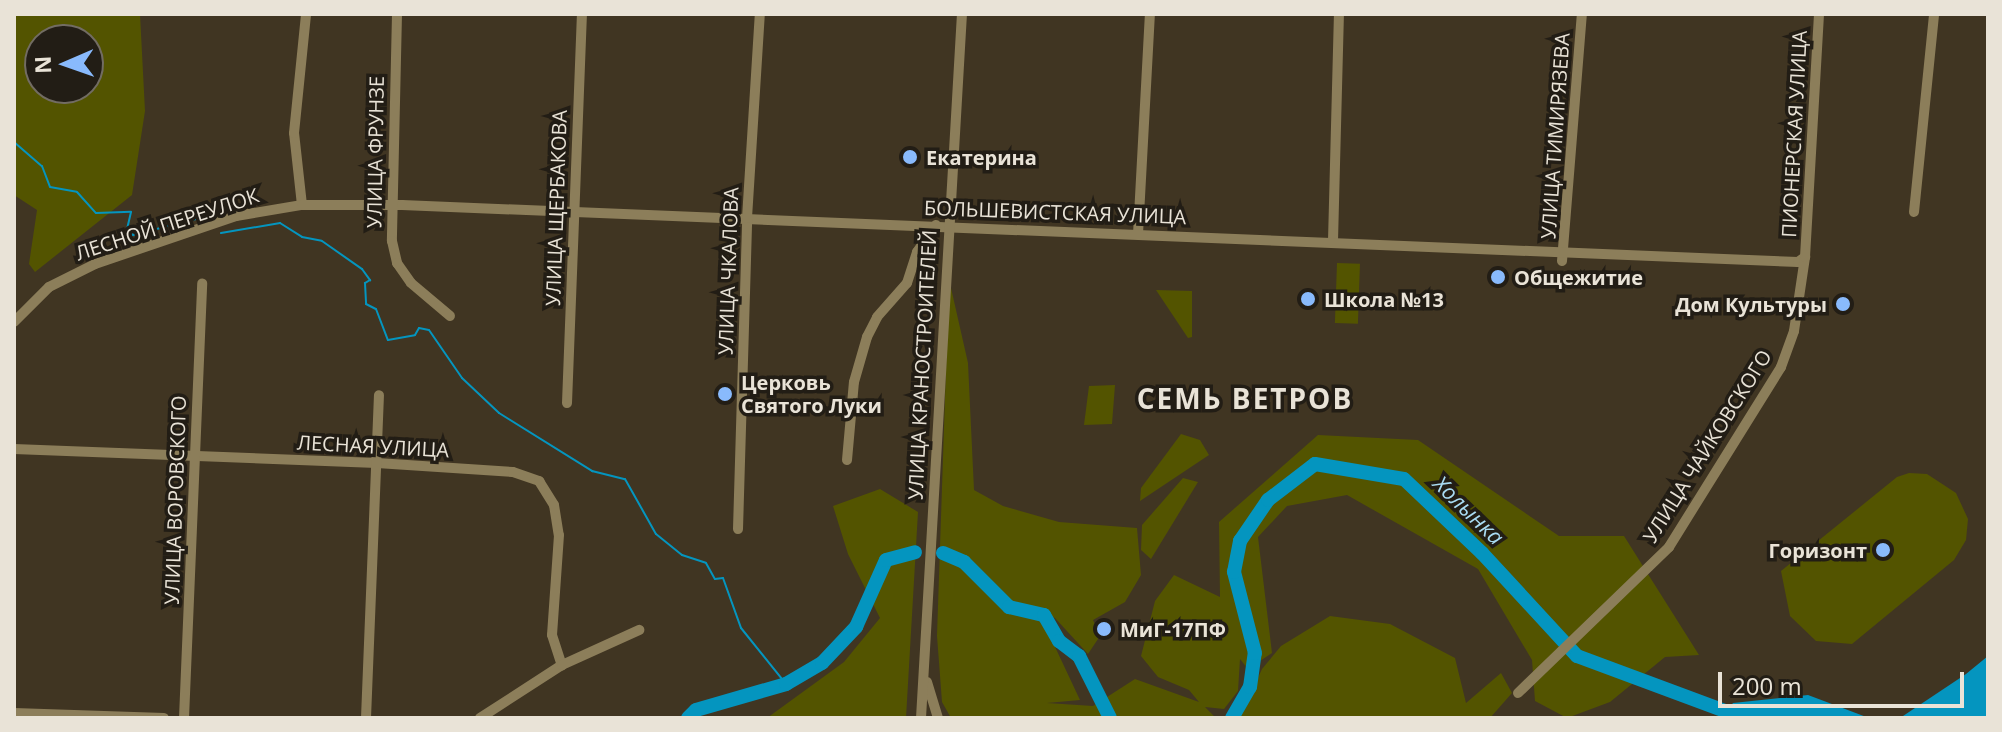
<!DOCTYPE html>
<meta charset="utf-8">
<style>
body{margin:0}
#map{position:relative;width:2002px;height:732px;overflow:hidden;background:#403522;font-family:"Open Sans",sans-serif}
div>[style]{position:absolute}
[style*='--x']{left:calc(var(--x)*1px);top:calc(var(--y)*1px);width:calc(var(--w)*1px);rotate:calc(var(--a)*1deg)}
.green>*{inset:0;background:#535400;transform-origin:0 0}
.water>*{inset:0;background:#0495bf}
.stream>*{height:2px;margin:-1px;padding:0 1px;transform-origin:1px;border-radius:1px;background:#0495bf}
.river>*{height:14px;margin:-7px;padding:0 7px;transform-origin:7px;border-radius:7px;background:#0495bf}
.minor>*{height:10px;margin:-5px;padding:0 5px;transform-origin:5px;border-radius:5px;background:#8c7e5a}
.dots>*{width:22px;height:22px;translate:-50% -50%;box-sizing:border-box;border:4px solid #221d15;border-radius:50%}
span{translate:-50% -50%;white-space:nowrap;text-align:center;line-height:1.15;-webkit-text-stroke:7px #221d15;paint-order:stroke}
.street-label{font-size:20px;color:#e9e3d7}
.poi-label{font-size:20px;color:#e9e3d7;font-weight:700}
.left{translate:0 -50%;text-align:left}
.right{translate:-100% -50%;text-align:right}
.water-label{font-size:22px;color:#a9dbf2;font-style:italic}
.district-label{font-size:28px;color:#e9e3d7;font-weight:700;letter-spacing:2px}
.frame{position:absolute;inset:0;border:16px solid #e9e3d7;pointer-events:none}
.north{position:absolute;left:24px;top:24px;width:80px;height:80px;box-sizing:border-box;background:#221d15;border:2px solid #726c63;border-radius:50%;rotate:268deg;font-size:22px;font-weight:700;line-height:32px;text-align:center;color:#e9e3d7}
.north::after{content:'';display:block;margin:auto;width:28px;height:36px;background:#89bafc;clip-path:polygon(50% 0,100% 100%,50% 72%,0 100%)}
.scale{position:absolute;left:1718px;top:672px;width:246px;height:36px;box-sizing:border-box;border:4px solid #e9e3d7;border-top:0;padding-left:10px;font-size:24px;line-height:28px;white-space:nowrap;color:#e9e3d7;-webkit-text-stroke:6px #221d15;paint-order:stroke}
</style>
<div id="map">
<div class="green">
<div style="clip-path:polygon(evenodd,14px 14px,140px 14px,145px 111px,132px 195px,35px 272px,29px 264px,37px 210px,14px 195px,14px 14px,88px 40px,88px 88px,40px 88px,40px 40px,88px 40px)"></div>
<div style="left:1337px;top:263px;width:23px;height:60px;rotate:2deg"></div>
<div style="clip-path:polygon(949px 279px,968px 363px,974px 490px,1003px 506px,1059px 522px,1137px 528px,1141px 575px,1125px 602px,1093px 620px,1100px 636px,1088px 654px,1055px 618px,1024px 604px,1006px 607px,1041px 617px,1080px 700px,1047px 703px,1093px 706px,1135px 679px,1199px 702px,1189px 690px,1158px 677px,1141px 656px,1155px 601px,1174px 575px,1220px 597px,1219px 522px,1318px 435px,1418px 440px,1559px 536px,1624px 536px,1699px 655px,1665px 657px,1610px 702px,1567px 718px,1535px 701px,1532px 660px,1478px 569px,1347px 495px,1287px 506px,1258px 537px,1272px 653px,1248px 669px,1240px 659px,1238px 691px,1224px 709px,1205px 707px,1216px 718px,951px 718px,942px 702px,937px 636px)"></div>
<div style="clip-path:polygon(1156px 290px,1192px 291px,1192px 337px,1188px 338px)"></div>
<div style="clip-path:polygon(1115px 385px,1112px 424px,1084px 425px,1089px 386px)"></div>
<div style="clip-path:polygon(1181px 434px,1200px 440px,1209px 455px,1140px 501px,1141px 488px)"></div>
<div style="clip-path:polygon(1909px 473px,1927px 474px,1956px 493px,1968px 519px,1966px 540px,1954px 560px,1852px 644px,1816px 641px,1790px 616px,1781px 571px,1897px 477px)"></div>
<div style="clip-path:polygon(1183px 478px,1198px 482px,1151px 559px,1141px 550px,1142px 525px)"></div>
<div style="clip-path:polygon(880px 489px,918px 512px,906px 718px,767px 718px,844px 662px,880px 618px,848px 554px,833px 506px)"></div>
<div style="clip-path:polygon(1330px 616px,1390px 624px,1455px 658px,1466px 703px,1501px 673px,1512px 693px,1490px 718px,1239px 718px,1262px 669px,1281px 646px)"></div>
</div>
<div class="water">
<div style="clip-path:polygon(1988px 656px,1988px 718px,1900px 718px,1966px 674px)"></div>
<div style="clip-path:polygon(1808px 695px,1869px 718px,1721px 718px,1733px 703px)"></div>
</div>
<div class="stream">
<div style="--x:14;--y:142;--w:37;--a:41"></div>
<div style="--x:42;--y:166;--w:22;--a:69"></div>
<div style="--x:50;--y:187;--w:27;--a:10"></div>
<div style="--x:77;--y:192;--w:28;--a:48"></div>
<div style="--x:96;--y:213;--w:35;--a:-2"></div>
<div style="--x:131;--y:212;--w:18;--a:103"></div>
<div style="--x:127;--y:230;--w:8;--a:40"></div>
<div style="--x:133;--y:235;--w:69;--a:-14.2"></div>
<div style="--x:221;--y:233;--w:60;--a:-9.6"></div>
<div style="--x:280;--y:223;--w:26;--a:32"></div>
<div style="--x:302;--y:237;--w:20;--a:11"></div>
<div style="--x:322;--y:241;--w:49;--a:35"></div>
<div style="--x:362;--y:269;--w:14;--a:54"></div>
<div style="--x:370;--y:280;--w:6;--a:149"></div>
<div style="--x:365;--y:283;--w:21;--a:87"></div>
<div style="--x:366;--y:304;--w:11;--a:27"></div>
<div style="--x:376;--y:309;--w:33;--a:69"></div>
<div style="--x:388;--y:340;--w:27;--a:-10"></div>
<div style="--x:415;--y:335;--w:8;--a:-60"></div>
<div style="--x:419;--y:328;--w:10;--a:11"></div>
<div style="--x:429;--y:330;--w:58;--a:55.5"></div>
<div style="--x:462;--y:378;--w:51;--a:43.4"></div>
<div style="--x:499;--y:413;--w:110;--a:31.9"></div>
<div style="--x:592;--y:471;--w:34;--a:14"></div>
<div style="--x:625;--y:479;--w:63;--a:60.6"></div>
<div style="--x:656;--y:534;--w:33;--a:39"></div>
<div style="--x:682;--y:555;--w:25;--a:18"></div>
<div style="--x:706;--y:563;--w:18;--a:61"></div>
<div style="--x:715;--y:579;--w:8;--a:-7"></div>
<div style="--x:723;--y:578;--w:53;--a:70.2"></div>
<div style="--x:741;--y:628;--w:72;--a:51.2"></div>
</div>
<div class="river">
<div style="--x:943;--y:553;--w:23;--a:23"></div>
<div style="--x:964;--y:562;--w:64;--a:45"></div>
<div style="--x:1009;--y:607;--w:36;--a:13"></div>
<div style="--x:1044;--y:615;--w:30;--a:60"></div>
<div style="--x:1059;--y:641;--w:25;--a:37"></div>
<div style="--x:1079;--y:656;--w:69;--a:63.4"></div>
<div style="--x:688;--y:718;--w:11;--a:-45"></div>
<div style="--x:696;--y:710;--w:94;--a:-16.1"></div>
<div style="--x:786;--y:684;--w:42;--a:-30.3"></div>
<div style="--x:822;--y:663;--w:50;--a:-46.6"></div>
<div style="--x:856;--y:627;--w:73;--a:-65.9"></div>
<div style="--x:886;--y:560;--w:30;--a:-15"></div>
<div style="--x:1232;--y:718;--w:36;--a:-60"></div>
<div style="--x:1250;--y:687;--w:34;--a:-82"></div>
<div style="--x:1255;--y:653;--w:84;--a:-104.5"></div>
<div style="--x:1234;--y:572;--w:32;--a:-79"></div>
<div style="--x:1240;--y:541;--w:50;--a:-55.7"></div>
<div style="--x:1268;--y:500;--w:59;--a:-37.5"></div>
<div style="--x:1315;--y:464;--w:90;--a:9.6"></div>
<div style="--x:1404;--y:479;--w:108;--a:43.5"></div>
<div style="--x:1482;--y:553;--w:140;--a:47.3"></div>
<div style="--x:1577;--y:656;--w:178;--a:20.4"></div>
</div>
<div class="minor">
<div style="--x:397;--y:14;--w:227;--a:91.3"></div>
<div style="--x:392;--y:241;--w:23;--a:77"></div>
<div style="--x:397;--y:263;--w:24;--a:55"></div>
<div style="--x:411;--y:283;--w:51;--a:40.2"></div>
<div style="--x:302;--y:205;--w:72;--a:-96.3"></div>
<div style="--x:294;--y:133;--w:120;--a:-84.2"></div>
<div style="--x:1914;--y:212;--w:199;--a:-84.2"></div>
<div style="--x:1138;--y:234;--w:220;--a:-86.9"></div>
<div style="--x:1333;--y:241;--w:227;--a:-88.5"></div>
<div style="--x:1562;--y:261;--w:248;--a:-85.4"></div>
<div style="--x:14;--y:322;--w:49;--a:-45"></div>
<div style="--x:49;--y:287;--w:51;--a:-26.6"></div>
<div style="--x:95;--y:264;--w:149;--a:-18.8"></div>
<div style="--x:236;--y:216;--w:67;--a:-9.5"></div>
<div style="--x:302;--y:205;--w:100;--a:0"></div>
<div style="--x:402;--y:205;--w:1397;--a:2.34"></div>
<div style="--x:1798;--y:262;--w:9;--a:-36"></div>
<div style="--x:567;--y:403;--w:389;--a:-87.8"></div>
<div style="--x:14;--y:449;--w:363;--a:2.2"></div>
<div style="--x:377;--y:463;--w:136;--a:3.8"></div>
<div style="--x:513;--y:472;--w:28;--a:19"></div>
<div style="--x:539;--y:481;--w:28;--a:58"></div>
<div style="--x:554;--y:505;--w:30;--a:81"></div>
<div style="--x:559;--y:535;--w:100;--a:94"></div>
<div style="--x:552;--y:635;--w:32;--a:72"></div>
<div style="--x:847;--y:460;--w:78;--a:-84.9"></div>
<div style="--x:854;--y:382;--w:47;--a:-73.9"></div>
<div style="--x:867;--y:337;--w:22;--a:-63"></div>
<div style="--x:877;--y:317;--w:45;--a:-48.6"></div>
<div style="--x:907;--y:283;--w:33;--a:-72"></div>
<div style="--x:917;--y:252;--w:33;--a:-55"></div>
<div style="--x:738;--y:529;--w:311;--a:-88.3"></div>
<div style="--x:747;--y:218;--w:204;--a:-86.4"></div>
<div style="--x:927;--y:682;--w:38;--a:73"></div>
<div style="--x:1518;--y:693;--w:210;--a:-44"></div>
<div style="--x:1669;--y:547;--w:212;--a:-58.1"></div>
<div style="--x:1781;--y:367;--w:38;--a:-70"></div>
<div style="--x:1794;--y:331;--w:75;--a:-81.5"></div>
<div style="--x:1805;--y:257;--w:243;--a:-86.7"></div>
<div style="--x:14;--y:713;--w:150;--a:1.9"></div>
<div style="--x:184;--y:718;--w:435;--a:-87.6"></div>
<div style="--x:366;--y:718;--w:323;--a:-87.7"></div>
<div style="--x:480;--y:718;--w:98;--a:-32.9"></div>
<div style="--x:562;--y:665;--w:85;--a:-24.4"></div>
<div style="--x:921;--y:718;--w:705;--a:-86.67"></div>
</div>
<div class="dots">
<div style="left:910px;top:157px;background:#89bafc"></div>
<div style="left:1498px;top:277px;background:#89bafc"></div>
<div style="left:1308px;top:299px;background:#89bafc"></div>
<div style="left:1843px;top:304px;background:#89bafc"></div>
<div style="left:725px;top:394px;background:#89bafc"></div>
<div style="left:1883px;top:550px;background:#89bafc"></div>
<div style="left:1104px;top:629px;background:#89bafc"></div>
</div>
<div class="street-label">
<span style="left:1794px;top:134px;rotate:-87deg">ПИОНЕРСКАЯ УЛИЦА</span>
<span style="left:1555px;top:136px;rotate:-86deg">УЛИЦА ТИМИРЯЗЕВА</span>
<span style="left:375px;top:152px;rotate:-89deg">УЛИЦА ФРУНЗЕ</span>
<span style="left:556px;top:208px;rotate:-88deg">УЛИЦА ЩЕРБАКОВА</span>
<span style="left:1055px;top:212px;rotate:2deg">БОЛЬШЕВИСТСКАЯ УЛИЦА</span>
<span style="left:167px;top:224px;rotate:-18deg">ЛЕСНОЙ ПЕРЕУЛОК</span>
<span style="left:728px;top:271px;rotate:-88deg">УЛИЦА ЧКАЛОВА</span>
<span style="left:922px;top:365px;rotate:-87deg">УЛИЦА КРАНОСТРОИТЕЛЕЙ</span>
<span style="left:373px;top:446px;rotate:3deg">ЛЕСНАЯ УЛИЦА</span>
<span style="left:1707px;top:446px;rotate:-58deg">УЛИЦА ЧАЙКОВСКОГО</span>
<span style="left:175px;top:500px;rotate:-88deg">УЛИЦА ВОРОВСКОГО</span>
</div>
<div class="poi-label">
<span class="left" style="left:926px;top:157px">Екатерина</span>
<span class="left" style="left:1514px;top:277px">Общежитие</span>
<span class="left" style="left:1324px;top:299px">Школа №13</span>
<span class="right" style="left:1827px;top:304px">Дом Культуры</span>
<span class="left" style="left:741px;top:394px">Церковь<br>Святого Луки</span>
<span class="right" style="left:1867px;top:550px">Горизонт</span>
<span class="left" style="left:1120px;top:629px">МиГ-17ПФ</span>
</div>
<div class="water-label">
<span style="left:1469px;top:510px;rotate:44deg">Холынка</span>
</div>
<div class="district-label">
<span style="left:1245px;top:398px">СЕМЬ ВЕТРОВ</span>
</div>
<div class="frame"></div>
<div class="north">N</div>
<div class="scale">200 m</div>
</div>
